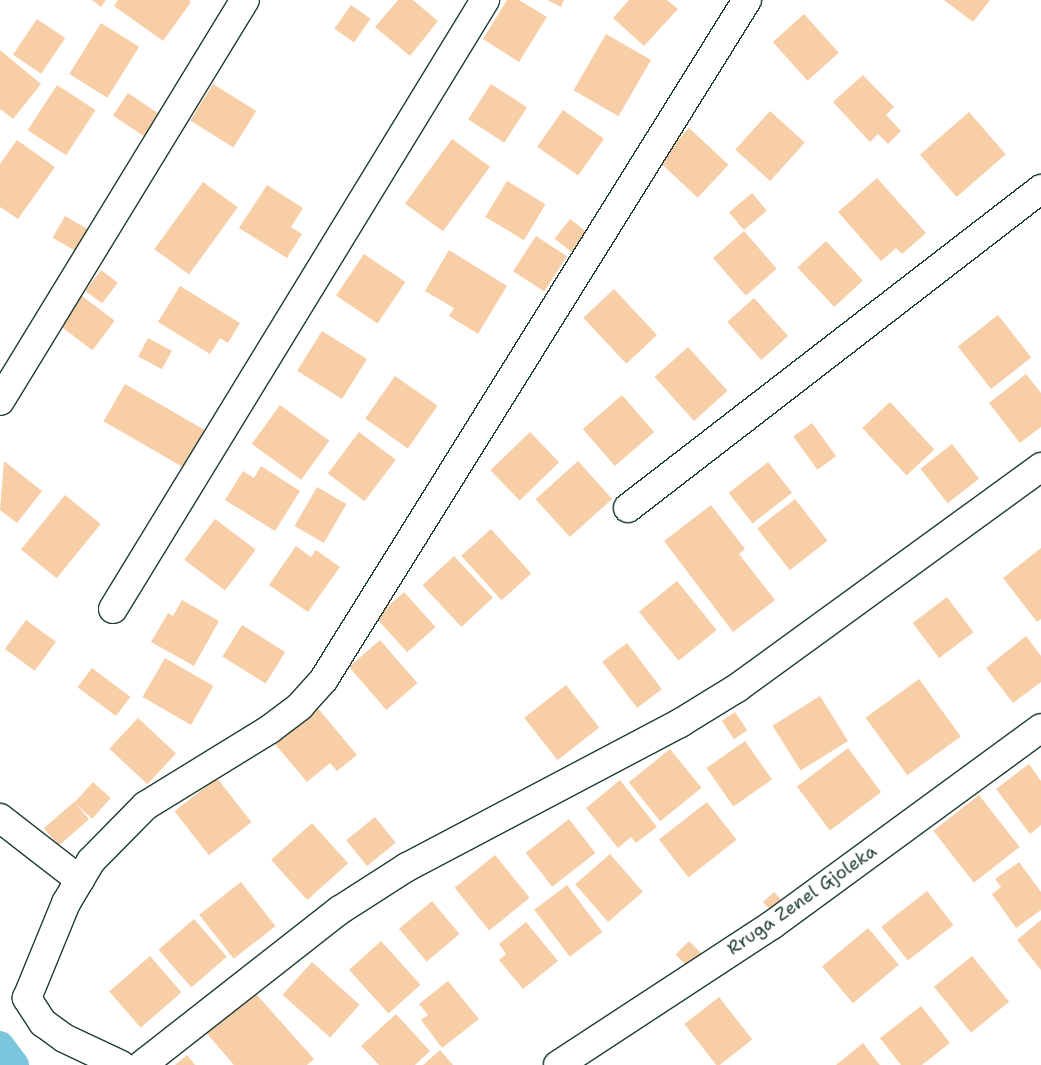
<!DOCTYPE html>
<style>
body{margin:0}
#map{position:relative;width:1041px;height:1065px;overflow:hidden;background:#fff;font-family:"Shantell Sans",sans-serif}
div>[style]{position:absolute}
[style*='--x']{left:calc(var(--x)*1px);top:calc(var(--y)*1px);width:calc(var(--w)*1px);rotate:calc(var(--a)*1deg)}
.canal>*{height:28px;margin:-14px;padding:0 14px;transform-origin:14px;border-radius:14px;background:#7cc6dd}
.building>*{inset:0;background:#f8cea7;transform-origin:0 0}
.roads{filter:drop-shadow(1px 0 #1f3d34) drop-shadow(-1px 0 #1f3d34) drop-shadow(0 1px #1f3d34) drop-shadow(0 -1px #1f3d34)}
.minor>*{height:28px;margin:-14px;padding:0 14px;transform-origin:14px;border-radius:14px;background:#fff}
span{translate:-50% -50%;white-space:nowrap;text-align:center;line-height:1.15;-webkit-text-stroke:4px #fff;paint-order:stroke}
.street-label{font-size:18px;color:#1f3d34}
</style>
<div id="map">
<div class="canal">
<div style="--x:0;--y:1045;--w:25;--a:53"></div>
</div>
<div class="building">
<div style="clip-path:polygon(92px 0,106px 0,101px 7px)"></div>
<div style="clip-path:polygon(118px 0,189px 0,191px 2px,163px 41px,114px 6px)"></div>
<div style="clip-path:polygon(398px 0,413px 0,438px 21px,410px 56px,375px 27px)"></div>
<div style="clip-path:polygon(507px 0,519px 0,547px 17px,519px 62px,483px 39px)"></div>
<div style="clip-path:polygon(547px 0,564px 0,561px 7px)"></div>
<div style="clip-path:polygon(629px 0,667px 0,678px 9px,644px 46px,613px 18px)"></div>
<div style="clip-path:polygon(944px 0,990px 0,973px 22px)"></div>
<div style="left:351px;top:5px;width:24px;height:29px;rotate:35deg"></div>
<div style="left:804px;top:14px;width:52px;height:42px;rotate:48deg"></div>
<div style="left:37px;top:19px;width:34px;height:43px;rotate:34deg"></div>
<div style="left:101px;top:23px;width:45px;height:60px;rotate:32deg"></div>
<div style="left:606px;top:34px;width:52px;height:65px;rotate:30deg"></div>
<div style="clip-path:polygon(0 50px,41px 84px,13px 119px,0 109px)"></div>
<div style="clip-path:polygon(863px 75px,894px 107px,886px 115px,901px 131px,888px 144px,878px 134px,870px 142px,833px 102px)"></div>
<div style="left:213px;top:84px;width:51px;height:43px;rotate:32deg"></div>
<div style="left:491px;top:84px;width:43px;height:42px;rotate:33deg"></div>
<div style="left:57px;top:85px;width:46px;height:54px;rotate:33deg"></div>
<div style="left:128px;top:93px;width:37px;height:27px;rotate:34deg"></div>
<div style="left:563px;top:110px;width:50px;height:45px;rotate:35deg"></div>
<div style="left:770px;top:111px;width:47px;height:52px;rotate:42deg"></div>
<div style="left:969px;top:112px;width:56px;height:65px;rotate:49deg"></div>
<div style="left:689px;top:128px;width:54px;height:45px;rotate:43deg"></div>
<div style="left:452px;top:139px;width:47px;height:80px;rotate:36deg"></div>
<div style="clip-path:polygon(17px 140px,55px 167px,18px 219px,0 207px,0 164px)"></div>
<div style="clip-path:polygon(877px 178px,926px 233px,902px 254px,896px 248px,881px 261px,838px 212px)"></div>
<div style="left:507px;top:181px;width:45px;height:42px;rotate:31deg"></div>
<div style="left:203px;top:182px;width:43px;height:83px;rotate:36deg"></div>
<div style="clip-path:polygon(267px 185px,303px 208px,291px 227px,302px 234px,287px 258px,239px 228px)"></div>
<div style="left:752px;top:193px;width:23px;height:30px;rotate:50deg"></div>
<div style="left:65px;top:216px;width:28px;height:25px;rotate:30deg"></div>
<div style="left:570px;top:219px;width:29px;height:25px;rotate:38deg"></div>
<div style="left:744px;top:231px;width:50px;height:41px;rotate:49deg"></div>
<div style="left:536px;top:236px;width:37px;height:42px;rotate:33deg"></div>
<div style="left:826px;top:241px;width:54px;height:39px;rotate:47deg"></div>
<div style="clip-path:polygon(449px 250px,507px 286px,478px 334px,449px 316px,454px 308px,425px 291px)"></div>
<div style="left:364px;top:254px;width:50px;height:50px;rotate:34deg"></div>
<div style="left:101px;top:270px;width:21px;height:26px;rotate:37deg"></div>
<div style="clip-path:polygon(180px 286px,240px 323px,228px 343px,220px 338px,210px 354px,158px 322px)"></div>
<div style="left:614px;top:289px;width:63px;height:42px;rotate:47deg"></div>
<div style="left:82px;top:296px;width:41px;height:37px;rotate:37deg"></div>
<div style="left:754px;top:298px;width:51px;height:36px;rotate:48deg"></div>
<div style="left:998px;top:315px;width:54px;height:51px;rotate:52deg"></div>
<div style="left:322px;top:331px;width:53px;height:47px;rotate:32deg"></div>
<div style="left:148px;top:338px;width:27px;height:21px;rotate:28deg"></div>
<div style="left:688px;top:347px;width:59px;height:45px;rotate:48deg"></div>
<div style="clip-path:polygon(1026px 374px,1041px 393px,1041px 427px,1020px 443px,989px 403px)"></div>
<div style="left:395px;top:376px;width:52px;height:52px;rotate:35deg"></div>
<div style="left:125px;top:384px;width:99px;height:43px;rotate:30deg"></div>
<div style="left:622px;top:395px;width:49px;height:52px;rotate:49deg"></div>
<div style="left:890px;top:402px;width:65px;height:38px;rotate:47deg"></div>
<div style="left:280px;top:405px;width:61px;height:48px;rotate:36deg"></div>
<div style="left:812px;top:423px;width:41px;height:23px;rotate:54deg"></div>
<div style="left:359px;top:432px;width:46px;height:52px;rotate:37deg"></div>
<div style="left:530px;top:432px;width:42px;height:55px;rotate:46deg"></div>
<div style="left:952px;top:444px;width:44px;height:40px;rotate:52deg"></div>
<div style="clip-path:polygon(4px 461px,42px 491px,17px 523px,0 510px)"></div>
<div style="left:578px;top:461px;width:51px;height:57px;rotate:48deg"></div>
<div style="left:768px;top:462px;width:39px;height:50px;rotate:52deg"></div>
<div style="clip-path:polygon(261px 466px,300px 491px,275px 531px,225px 500px,243px 471px,254px 478px)"></div>
<div style="left:317px;top:487px;width:34px;height:45px;rotate:30deg"></div>
<div style="left:65px;top:495px;width:46px;height:70px;rotate:39deg"></div>
<div style="left:795px;top:499px;width:53px;height:48px;rotate:52deg"></div>
<div style="clip-path:polygon(711px 505px,745px 549px,739px 554px,775px 600px,733px 632px,664px 541px)"></div>
<div style="left:215px;top:519px;width:51px;height:51px;rotate:37deg"></div>
<div style="left:491px;top:529px;width:60px;height:40px;rotate:48deg"></div>
<div style="clip-path:polygon(296px 546px,311px 557px,316px 550px,340px 567px,308px 612px,269px 585px)"></div>
<div style="clip-path:polygon(1041px 548px,1041px 619px,1037px 622px,1003px 578px)"></div>
<div style="left:454px;top:556px;width:57px;height:43px;rotate:47deg"></div>
<div style="left:677px;top:581px;width:63px;height:49px;rotate:51deg"></div>
<div style="left:404px;top:592px;width:47px;height:38px;rotate:48deg"></div>
<div style="left:947px;top:597px;width:44px;height:43px;rotate:53deg"></div>
<div style="clip-path:polygon(182px 600px,219px 621px,194px 666px,151px 642px,168px 613px,173px 616px)"></div>
<div style="left:26px;top:620px;width:37px;height:36px;rotate:36deg"></div>
<div style="left:242px;top:625px;width:51px;height:37px;rotate:32deg"></div>
<div style="clip-path:polygon(1026px 636px,1041px 656px,1041px 682px,1013px 703px,986px 668px)"></div>
<div style="left:380px;top:640px;width:57px;height:41px;rotate:49deg"></div>
<div style="left:627px;top:643px;width:58px;height:31px;rotate:53deg"></div>
<div style="left:165px;top:658px;width:56px;height:45px;rotate:30deg"></div>
<div style="left:92px;top:668px;width:48px;height:24px;rotate:37deg"></div>
<div style="left:919px;top:679px;width:71px;height:66px;rotate:54deg"></div>
<div style="left:566px;top:685px;width:54px;height:53px;rotate:52deg"></div>
<div style="left:820px;top:696px;width:53px;height:56px;rotate:58deg"></div>
<div style="clip-path:polygon(312px 701px,357px 755px,337px 771px,330px 763px,307px 782px,269px 737px)"></div>
<div style="left:735px;top:712px;width:22px;height:16px;rotate:56deg"></div>
<div style="left:138px;top:718px;width:52px;height:42px;rotate:43deg"></div>
<div style="left:745px;top:741px;width:47px;height:47px;rotate:55deg"></div>
<div style="left:848px;top:748px;width:55px;height:64px;rotate:53deg"></div>
<div style="left:670px;top:749px;width:50px;height:53px;rotate:51deg"></div>
<div style="clip-path:polygon(1029px 764px,1041px 781px,1041px 825px,1030px 834px,996px 789px)"></div>
<div style="left:217px;top:778px;width:56px;height:54px;rotate:52deg"></div>
<div style="clip-path:polygon(620px 780px,657px 827px,636px 843px,631px 837px,618px 848px,586px 808px)"></div>
<div style="left:93px;top:782px;width:24px;height:28px;rotate:42deg"></div>
<div style="left:979px;top:795px;width:66px;height:58px;rotate:52deg"></div>
<div style="left:74px;top:802px;width:23px;height:40px;rotate:49deg"></div>
<div style="left:707px;top:802px;width:48px;height:61px;rotate:52deg"></div>
<div style="left:375px;top:817px;width:33px;height:37px;rotate:51deg"></div>
<div style="left:569px;top:819px;width:43px;height:55px;rotate:52deg"></div>
<div style="left:312px;top:823px;width:54px;height:55px;rotate:48deg"></div>
<div style="left:610px;top:854px;width:50px;height:46px;rotate:49deg"></div>
<div style="left:495px;top:855px;width:55px;height:52px;rotate:51deg"></div>
<div style="clip-path:polygon(1019px 862px,1041px 892px,1041px 910px,1016px 928px,992px 894px,1001px 887px,995px 879px)"></div>
<div style="left:241px;top:882px;width:56px;height:53px;rotate:52deg"></div>
<div style="left:567px;top:885px;width:59px;height:41px;rotate:53deg"></div>
<div style="left:927px;top:891px;width:43px;height:58px;rotate:52deg"></div>
<div style="left:774px;top:892px;width:16px;height:15px;rotate:47deg"></div>
<div style="left:432px;top:901px;width:43px;height:43px;rotate:50deg"></div>
<div style="left:194px;top:919px;width:50px;height:47px;rotate:49deg"></div>
<div style="clip-path:polygon(1041px 920px,1041px 970px,1017px 940px)"></div>
<div style="clip-path:polygon(526px 922px,558px 961px,523px 989px,499px 960px,506px 954px,499px 944px)"></div>
<div style="left:868px;top:928px;width:48px;height:60px;rotate:50deg"></div>
<div style="left:381px;top:941px;width:59px;height:43px;rotate:48deg"></div>
<div style="left:689px;top:941px;width:18px;height:19px;rotate:45deg"></div>
<div style="left:150px;top:956px;width:48px;height:54px;rotate:49deg"></div>
<div style="left:972px;top:956px;width:59px;height:49px;rotate:51deg"></div>
<div style="left:312px;top:962px;width:64px;height:44px;rotate:42deg"></div>
<div style="clip-path:polygon(448px 981px,479px 1019px,442px 1048px,421px 1020px,428px 1015px,419px 1004px)"></div>
<div style="clip-path:polygon(249px 986px,314px 1059px,307px 1065px,234px 1065px,202px 1028px)"></div>
<div style="left:719px;top:997px;width:54px;height:44px;rotate:52deg"></div>
<div style="clip-path:polygon(921px 1006px,950px 1043px,922px 1065px,901px 1065px,880px 1038px)"></div>
<div style="clip-path:polygon(396px 1014px,430px 1051px,415px 1065px,379px 1065px,361px 1046px)"></div>
<div style="clip-path:polygon(863px 1043px,880px 1065px,836px 1065px)"></div>
<div style="clip-path:polygon(440px 1050px,453px 1065px,423px 1065px)"></div>
<div style="clip-path:polygon(187px 1055px,195px 1065px,175px 1065px)"></div>
</div>
<div class="roads">
<div class="minor">
<div style="--x:0;--y:401;--w:470;--a:-58.6"></div>
<div style="--x:628;--y:508;--w:522;--a:-37.68"></div>
<div style="--x:113;--y:609;--w:714;--a:-58.58"></div>
<div style="--x:0;--y:818;--w:101;--a:37.8"></div>
<div style="--x:121;--y:1065;--w:63;--a:-154.7"></div>
<div style="--x:64;--y:1038;--w:26;--a:-144"></div>
<div style="--x:43;--y:1023;--w:30;--a:-123"></div>
<div style="--x:27;--y:998;--w:103;--a:-67.7"></div>
<div style="--x:66;--y:903;--w:49;--a:-59.2"></div>
<div style="--x:91;--y:861;--w:77;--a:-45.5"></div>
<div style="--x:145;--y:806;--w:147;--a:-31.6"></div>
<div style="--x:270;--y:729;--w:38;--a:-37"></div>
<div style="--x:300;--y:706;--w:36;--a:-48"></div>
<div style="--x:324;--y:679;--w:800;--a:-58.08"></div>
<div style="--x:142;--y:1065;--w:251;--a:-38.1"></div>
<div style="--x:340;--y:910;--w:80;--a:-32.7"></div>
<div style="--x:407;--y:867;--w:309;--a:-27.8"></div>
<div style="--x:680;--y:723;--w:67;--a:-31.6"></div>
<div style="--x:737;--y:688;--w:376;--a:-36"></div>
<div style="--x:558;--y:1065;--w:256;--a:-33.2"></div>
<div style="--x:772;--y:925;--w:333;--a:-36.2"></div>
</div>
</div>
<div class="street-label">
<span style="left:802px;top:900px;rotate:-35deg">Rruga Zenel Gjoleka</span>
</div>
</div>
